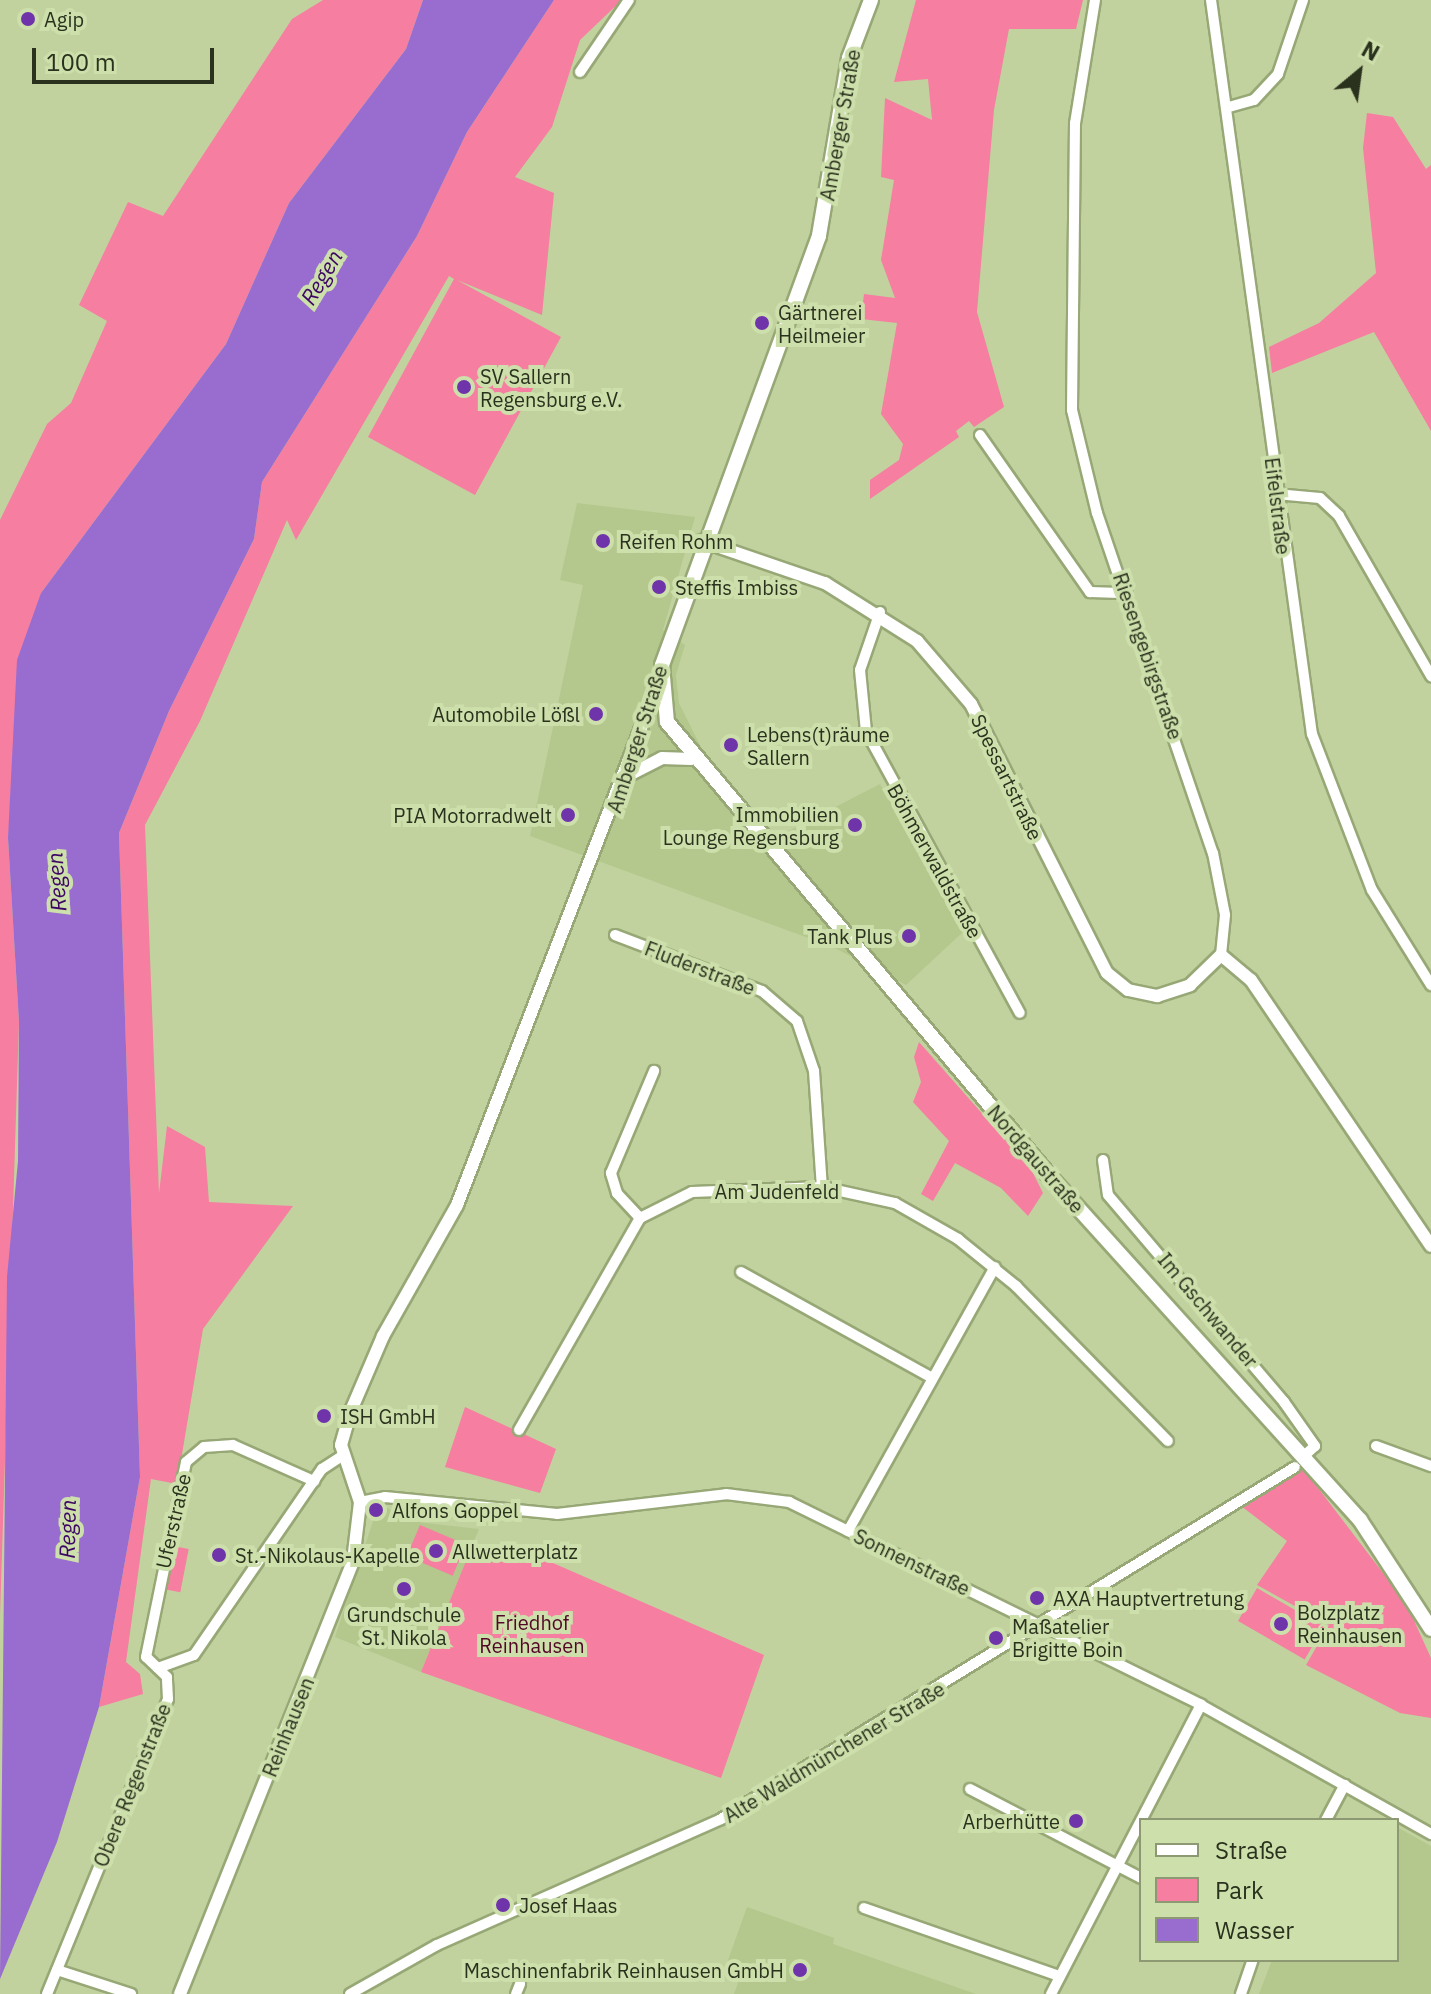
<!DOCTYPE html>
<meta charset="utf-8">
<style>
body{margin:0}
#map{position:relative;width:1431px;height:1994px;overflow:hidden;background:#c1d29f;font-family:"IBM Plex Sans",sans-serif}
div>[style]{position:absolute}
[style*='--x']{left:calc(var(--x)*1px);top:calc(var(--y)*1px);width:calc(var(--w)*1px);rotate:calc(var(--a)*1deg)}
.built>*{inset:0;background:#b4c88d}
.green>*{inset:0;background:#f67ea0;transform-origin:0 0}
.water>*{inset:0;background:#996ccf}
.roads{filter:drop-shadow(2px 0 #97a876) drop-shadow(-2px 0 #97a876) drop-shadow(0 2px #97a876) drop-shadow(0 -2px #97a876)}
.minor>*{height:10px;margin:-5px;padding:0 5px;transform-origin:5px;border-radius:5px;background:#fff}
.tertiary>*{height:12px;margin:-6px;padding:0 6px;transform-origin:6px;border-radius:6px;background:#fff}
.secondary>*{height:14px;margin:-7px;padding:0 7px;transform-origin:7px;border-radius:7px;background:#fff}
.dots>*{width:22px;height:22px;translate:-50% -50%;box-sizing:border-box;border:4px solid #cddfab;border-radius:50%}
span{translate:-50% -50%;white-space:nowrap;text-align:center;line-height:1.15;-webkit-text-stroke:8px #cddfab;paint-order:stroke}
.poi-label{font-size:20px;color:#2a311d}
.left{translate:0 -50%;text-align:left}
.right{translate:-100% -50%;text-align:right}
.street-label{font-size:20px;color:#2a311d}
.park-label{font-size:20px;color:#530726}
.water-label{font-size:22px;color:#3c0664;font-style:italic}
.legend{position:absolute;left:1139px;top:1818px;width:260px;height:144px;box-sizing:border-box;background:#cddfab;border:2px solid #8c9972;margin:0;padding:10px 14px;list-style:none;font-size:24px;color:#2a311d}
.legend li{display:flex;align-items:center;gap:16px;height:40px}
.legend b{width:40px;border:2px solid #8c9972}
.north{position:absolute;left:1319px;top:32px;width:80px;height:80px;-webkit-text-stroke:6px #cddfab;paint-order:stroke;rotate:29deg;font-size:22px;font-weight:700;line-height:32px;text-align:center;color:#2a311d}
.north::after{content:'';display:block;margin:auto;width:28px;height:36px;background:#2a311d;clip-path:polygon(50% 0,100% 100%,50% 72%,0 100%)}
.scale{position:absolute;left:32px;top:48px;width:182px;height:36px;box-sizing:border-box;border:4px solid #2a311d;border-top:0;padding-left:10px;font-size:24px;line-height:28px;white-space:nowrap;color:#2a311d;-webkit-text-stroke:6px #cddfab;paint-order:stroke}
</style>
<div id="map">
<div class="built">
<div style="clip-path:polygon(577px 503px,695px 517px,663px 630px,685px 645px,676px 675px,679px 703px,703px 751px,773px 839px,880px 784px,963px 932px,906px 985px,833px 947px,530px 836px,583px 585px,560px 580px)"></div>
<div style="clip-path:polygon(387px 1508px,417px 1522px,479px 1529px,421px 1672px,335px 1637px,375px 1515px)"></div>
<div style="clip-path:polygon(1397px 1827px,1431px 1846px,1431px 1994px,1259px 1994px,1272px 1960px,1397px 1960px)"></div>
<div style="clip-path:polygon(747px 1907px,834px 1938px,833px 1944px,976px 1994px,734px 1994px,738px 1983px,727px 1963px)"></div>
</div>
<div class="green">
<div style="clip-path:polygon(323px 0,423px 0,406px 49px,289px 203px,226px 344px,41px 593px,8px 838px,19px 1022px,0 1616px,0 520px,47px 424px,71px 403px,107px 321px,79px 305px,128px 202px,163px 216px,292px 19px)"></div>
<div style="clip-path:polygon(554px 0,622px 0,580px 40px,552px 127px,515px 177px,554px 193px,542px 315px,457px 280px,561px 337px,475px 495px,368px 437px,454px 279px,449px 276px,296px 540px,287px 520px,200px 721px,145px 825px,159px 1193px,167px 1126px,205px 1147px,209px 1202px,293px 1206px,203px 1329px,177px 1484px,151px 1479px,126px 1662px,140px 1674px,143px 1694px,99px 1707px,140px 1477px,119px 833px,169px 711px,254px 539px,262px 482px,417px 236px,467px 132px)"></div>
<div style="clip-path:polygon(916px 0,1083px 0,1076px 29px,1009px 29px,994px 110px,977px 312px,1004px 407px,974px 427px,969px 421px,956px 431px,959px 437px,870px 499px,870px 480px,899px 460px,903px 444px,881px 414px,897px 323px,861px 319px,864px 294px,895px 298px,881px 260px,894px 180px,881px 177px,885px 98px,932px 120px,928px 79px,894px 82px)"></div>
<div style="clip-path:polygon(1367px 113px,1393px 117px,1426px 169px,1431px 165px,1431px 431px,1374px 332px,1272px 373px,1269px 347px,1319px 323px,1376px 273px,1363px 148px)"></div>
<div style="clip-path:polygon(919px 1042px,1031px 1169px,1043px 1193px,1028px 1216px,1001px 1188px,955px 1163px,933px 1201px,921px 1194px,949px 1141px,913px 1102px,921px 1082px,914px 1057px)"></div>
<div style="clip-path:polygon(465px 1407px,556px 1449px,540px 1493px,445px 1467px)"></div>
<div style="clip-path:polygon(1302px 1467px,1406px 1603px,1431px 1658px,1431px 1718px,1400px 1713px,1306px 1665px,1329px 1625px,1257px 1585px,1287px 1541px,1241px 1506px)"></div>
<div style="left:420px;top:1525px;width:50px;height:34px;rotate:23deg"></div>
<div style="left:173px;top:1546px;width:16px;height:44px;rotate:11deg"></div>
<div style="clip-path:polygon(470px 1551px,546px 1560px,764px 1655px,721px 1778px,421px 1672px)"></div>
<div style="left:1257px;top:1588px;width:77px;height:38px;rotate:30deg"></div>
</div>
<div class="water">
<div style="clip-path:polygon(423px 0,554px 0,467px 132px,417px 236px,262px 482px,254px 539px,169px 711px,119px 833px,140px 1477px,99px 1707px,57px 1842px,0 1979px,7px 1277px,18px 1161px,19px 1022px,8px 838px,17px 660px,41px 593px,226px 344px,289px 203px,406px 49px)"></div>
</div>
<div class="roads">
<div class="minor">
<div style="--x:1095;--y:0;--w:125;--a:99.2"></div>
<div style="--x:1075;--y:123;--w:287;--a:90.6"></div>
<div style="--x:1072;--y:410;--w:106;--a:76.4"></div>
<div style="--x:1097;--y:513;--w:359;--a:71.2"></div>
<div style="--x:1213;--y:853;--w:63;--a:79"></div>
<div style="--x:1225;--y:915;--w:40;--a:95.7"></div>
<div style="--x:1211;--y:0;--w:741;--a:82.17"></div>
<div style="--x:1312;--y:734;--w:167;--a:69"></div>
<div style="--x:1372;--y:890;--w:112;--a:58.2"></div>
<div style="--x:580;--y:72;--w:87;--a:-55.8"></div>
<div style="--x:1229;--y:107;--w:26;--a:-16"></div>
<div style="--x:1254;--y:100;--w:35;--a:-47"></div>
<div style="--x:1278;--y:74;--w:78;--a:-71.3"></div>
<div style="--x:980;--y:435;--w:192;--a:55"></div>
<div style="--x:1090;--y:592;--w:37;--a:2"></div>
<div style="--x:1276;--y:494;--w:44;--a:5.2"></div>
<div style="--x:1320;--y:498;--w:26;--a:43"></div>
<div style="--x:1339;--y:516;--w:185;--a:60.1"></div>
<div style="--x:880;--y:612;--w:61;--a:109"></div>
<div style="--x:860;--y:670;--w:61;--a:84.4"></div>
<div style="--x:866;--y:731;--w:321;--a:61.4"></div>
<div style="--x:615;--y:935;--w:157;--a:20.9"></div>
<div style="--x:762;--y:991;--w:46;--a:40.6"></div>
<div style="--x:797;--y:1021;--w:53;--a:71.2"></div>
<div style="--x:814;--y:1071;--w:116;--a:86.1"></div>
<div style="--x:1103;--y:1160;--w:35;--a:82"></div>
<div style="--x:1108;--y:1195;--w:272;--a:49.6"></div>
<div style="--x:1284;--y:1402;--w:54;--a:54.8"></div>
<div style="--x:1315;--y:1446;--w:15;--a:138"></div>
<div style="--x:640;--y:1218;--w:34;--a:-133"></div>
<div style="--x:617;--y:1193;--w:21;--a:-107"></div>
<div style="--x:611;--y:1173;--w:111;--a:-67.1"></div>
<div style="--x:741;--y:1272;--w:215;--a:29"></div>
<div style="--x:519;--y:1430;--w:244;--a:-60.3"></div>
<div style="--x:640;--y:1218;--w:58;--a:-26.6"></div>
<div style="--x:692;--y:1192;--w:130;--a:-2.2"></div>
<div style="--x:822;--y:1187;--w:75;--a:12.4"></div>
<div style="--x:895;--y:1203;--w:73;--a:29.7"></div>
<div style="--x:958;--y:1239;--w:75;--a:39"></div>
<div style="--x:1016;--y:1286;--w:217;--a:45.6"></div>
<div style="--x:1376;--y:1446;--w:59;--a:20"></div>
<div style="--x:360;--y:1502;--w:25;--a:-11"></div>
<div style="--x:385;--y:1497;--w:173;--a:5.6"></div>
<div style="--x:557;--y:1514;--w:170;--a:-6.7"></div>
<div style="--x:726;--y:1494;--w:64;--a:7.2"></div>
<div style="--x:789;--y:1502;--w:459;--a:26.2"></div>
<div style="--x:1201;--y:1705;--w:264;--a:29.3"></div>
<div style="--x:848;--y:1531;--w:302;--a:-60.9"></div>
<div style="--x:158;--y:1668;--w:38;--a:-20"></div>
<div style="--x:194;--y:1655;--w:226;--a:-55.5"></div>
<div style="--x:322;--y:1469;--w:24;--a:-33"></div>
<div style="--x:970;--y:1789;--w:193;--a:27.5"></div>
<div style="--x:1326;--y:1820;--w:40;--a:-62"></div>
<div style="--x:864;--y:1908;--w:207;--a:19.2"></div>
<div style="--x:57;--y:1970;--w:78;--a:18"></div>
<div style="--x:47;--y:1994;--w:319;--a:-67.7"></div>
<div style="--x:168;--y:1699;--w:22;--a:-93"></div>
<div style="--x:167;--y:1677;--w:29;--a:-136"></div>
<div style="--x:146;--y:1657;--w:199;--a:-78.4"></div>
<div style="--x:186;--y:1462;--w:23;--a:-40"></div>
<div style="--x:204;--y:1447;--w:29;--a:-4"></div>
<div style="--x:233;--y:1445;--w:89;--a:24"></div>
<div style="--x:350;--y:1994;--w:100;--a:-29.4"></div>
<div style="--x:437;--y:1945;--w:311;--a:-23.9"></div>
<div style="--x:721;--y:1819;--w:673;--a:-31.52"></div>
<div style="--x:516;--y:1994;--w:11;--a:-68"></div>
<div style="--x:1051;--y:1994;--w:326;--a:-62.6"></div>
<div style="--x:1241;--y:1994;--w:36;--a:-71"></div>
</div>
<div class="tertiary">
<div style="--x:702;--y:541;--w:130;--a:18.9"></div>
<div style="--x:825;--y:583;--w:109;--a:32.2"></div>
<div style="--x:917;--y:641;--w:83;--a:49.4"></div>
<div style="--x:971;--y:704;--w:301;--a:63.2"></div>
<div style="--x:1107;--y:973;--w:27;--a:39"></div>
<div style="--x:1128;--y:990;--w:30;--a:12"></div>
<div style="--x:1157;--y:996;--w:35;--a:-18"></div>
<div style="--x:1190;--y:985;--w:43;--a:-44.1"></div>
<div style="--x:1221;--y:955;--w:39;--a:40"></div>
<div style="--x:1251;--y:980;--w:321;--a:55.9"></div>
<div style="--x:629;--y:775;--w:37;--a:-27"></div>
<div style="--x:662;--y:758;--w:29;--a:2"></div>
<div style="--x:180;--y:1994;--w:466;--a:-68.2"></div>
<div style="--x:353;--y:1561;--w:59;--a:-83.2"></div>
<div style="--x:360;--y:1502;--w:60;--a:-108.4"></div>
<div style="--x:341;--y:1445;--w:33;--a:-74"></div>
<div style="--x:350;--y:1413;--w:84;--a:-66.8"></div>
<div style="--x:383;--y:1336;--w:150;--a:-60.5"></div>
<div style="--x:457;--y:1205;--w:564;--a:-68.9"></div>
</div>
<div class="secondary">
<div style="--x:871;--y:0;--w:62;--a:110.8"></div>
<div style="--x:849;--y:58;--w:181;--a:99.6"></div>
<div style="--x:819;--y:236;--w:457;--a:110.1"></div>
<div style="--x:662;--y:665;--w:57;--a:85"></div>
<div style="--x:667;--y:722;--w:596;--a:49.9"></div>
<div style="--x:1051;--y:1178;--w:461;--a:47.9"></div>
<div style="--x:1360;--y:1520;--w:130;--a:56.9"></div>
</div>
</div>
<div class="dots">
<div style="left:28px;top:19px;background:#6f34aa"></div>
<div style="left:762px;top:323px;background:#6f34aa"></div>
<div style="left:464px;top:387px;background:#6f34aa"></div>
<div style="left:603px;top:541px;background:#6f34aa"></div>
<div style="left:659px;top:587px;background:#6f34aa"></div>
<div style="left:596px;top:714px;background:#6f34aa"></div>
<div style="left:731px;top:745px;background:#6f34aa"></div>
<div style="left:568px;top:815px;background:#6f34aa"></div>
<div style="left:855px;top:825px;background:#6f34aa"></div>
<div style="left:909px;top:936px;background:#6f34aa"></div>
<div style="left:324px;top:1416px;background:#6f34aa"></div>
<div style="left:376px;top:1510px;background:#6f34aa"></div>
<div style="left:436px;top:1551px;background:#6f34aa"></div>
<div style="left:219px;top:1555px;background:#6f34aa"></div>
<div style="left:404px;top:1589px;background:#6f34aa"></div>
<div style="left:1037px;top:1598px;background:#6f34aa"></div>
<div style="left:1281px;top:1624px;background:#6f34aa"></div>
<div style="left:996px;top:1638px;background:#6f34aa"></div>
<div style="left:1076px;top:1821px;background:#6f34aa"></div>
<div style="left:503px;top:1905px;background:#6f34aa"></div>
<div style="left:800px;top:1970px;background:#6f34aa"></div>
</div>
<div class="poi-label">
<span class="left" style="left:44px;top:19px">Agip</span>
<span class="left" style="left:778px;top:324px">Gärtnerei<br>Heilmeier</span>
<span class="left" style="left:480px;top:388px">SV Sallern<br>Regensburg e.V.</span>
<span class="left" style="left:619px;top:541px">Reifen Rohm</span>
<span class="left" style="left:675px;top:587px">Steffis Imbiss</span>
<span class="right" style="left:580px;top:714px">Automobile Lößl</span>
<span class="left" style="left:747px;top:746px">Lebens(t)räume<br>Sallern</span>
<span class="right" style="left:839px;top:826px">Immobilien<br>Lounge Regensburg</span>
<span class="right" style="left:552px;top:815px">PIA Motorradwelt</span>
<span class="right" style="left:893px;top:936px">Tank Plus</span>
<span class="left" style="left:340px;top:1416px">ISH GmbH</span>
<span class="left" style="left:392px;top:1510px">Alfons Goppel</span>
<span class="left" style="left:452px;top:1551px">Allwetterplatz</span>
<span class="left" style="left:235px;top:1555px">St.-Nikolaus-Kapelle</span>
<span class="left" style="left:1053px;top:1598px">AXA Hauptvertretung</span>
<span class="left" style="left:1297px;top:1624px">Bolzplatz<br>Reinhausen</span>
<span style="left:404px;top:1626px">Grundschule<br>St. Nikola</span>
<span class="left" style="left:1012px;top:1638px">Maßatelier<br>Brigitte Boin</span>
<span class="right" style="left:1060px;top:1821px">Arberhütte</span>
<span class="left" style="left:519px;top:1905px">Josef Haas</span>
<span class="right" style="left:784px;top:1970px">Maschinenfabrik Reinhausen GmbH</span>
</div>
<div class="street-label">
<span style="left:840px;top:125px;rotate:-80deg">Amberger Straße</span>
<span style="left:1278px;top:506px;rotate:83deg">Eifelstraße</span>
<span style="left:1148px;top:656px;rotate:71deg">Riesengebirgstraße</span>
<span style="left:637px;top:739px;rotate:-72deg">Amberger Straße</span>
<span style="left:1007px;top:777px;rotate:64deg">Spessartstraße</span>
<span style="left:935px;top:861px;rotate:61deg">Böhmerwaldstraße</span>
<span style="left:700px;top:968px;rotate:21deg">Fluderstraße</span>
<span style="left:1036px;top:1159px;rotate:49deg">Nordgaustraße</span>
<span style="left:777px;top:1191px">Am Judenfeld</span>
<span style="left:1208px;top:1310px;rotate:50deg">Im Gschwander</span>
<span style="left:173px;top:1521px;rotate:-77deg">Uferstraße</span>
<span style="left:912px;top:1562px;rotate:26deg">Sonnenstraße</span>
<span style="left:288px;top:1727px;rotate:-68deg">Reinhausen</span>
<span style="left:834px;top:1752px;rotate:-31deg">Alte Waldmünchener Straße</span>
<span style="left:132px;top:1785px;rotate:-68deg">Obere Regenstraße</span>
</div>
<div class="park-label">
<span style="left:532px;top:1634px">Friedhof<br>Reinhausen</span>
</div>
<div class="water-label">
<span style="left:321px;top:277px;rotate:-59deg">Regen</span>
<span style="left:56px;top:882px;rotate:-94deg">Regen</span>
<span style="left:67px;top:1529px;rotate:-89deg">Regen</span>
</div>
<ul class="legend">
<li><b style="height:10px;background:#fff"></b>Straße</li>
<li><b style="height:22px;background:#f67ea0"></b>Park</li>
<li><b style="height:22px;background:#996ccf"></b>Wasser</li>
</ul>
<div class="north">N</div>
<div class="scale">100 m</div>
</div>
